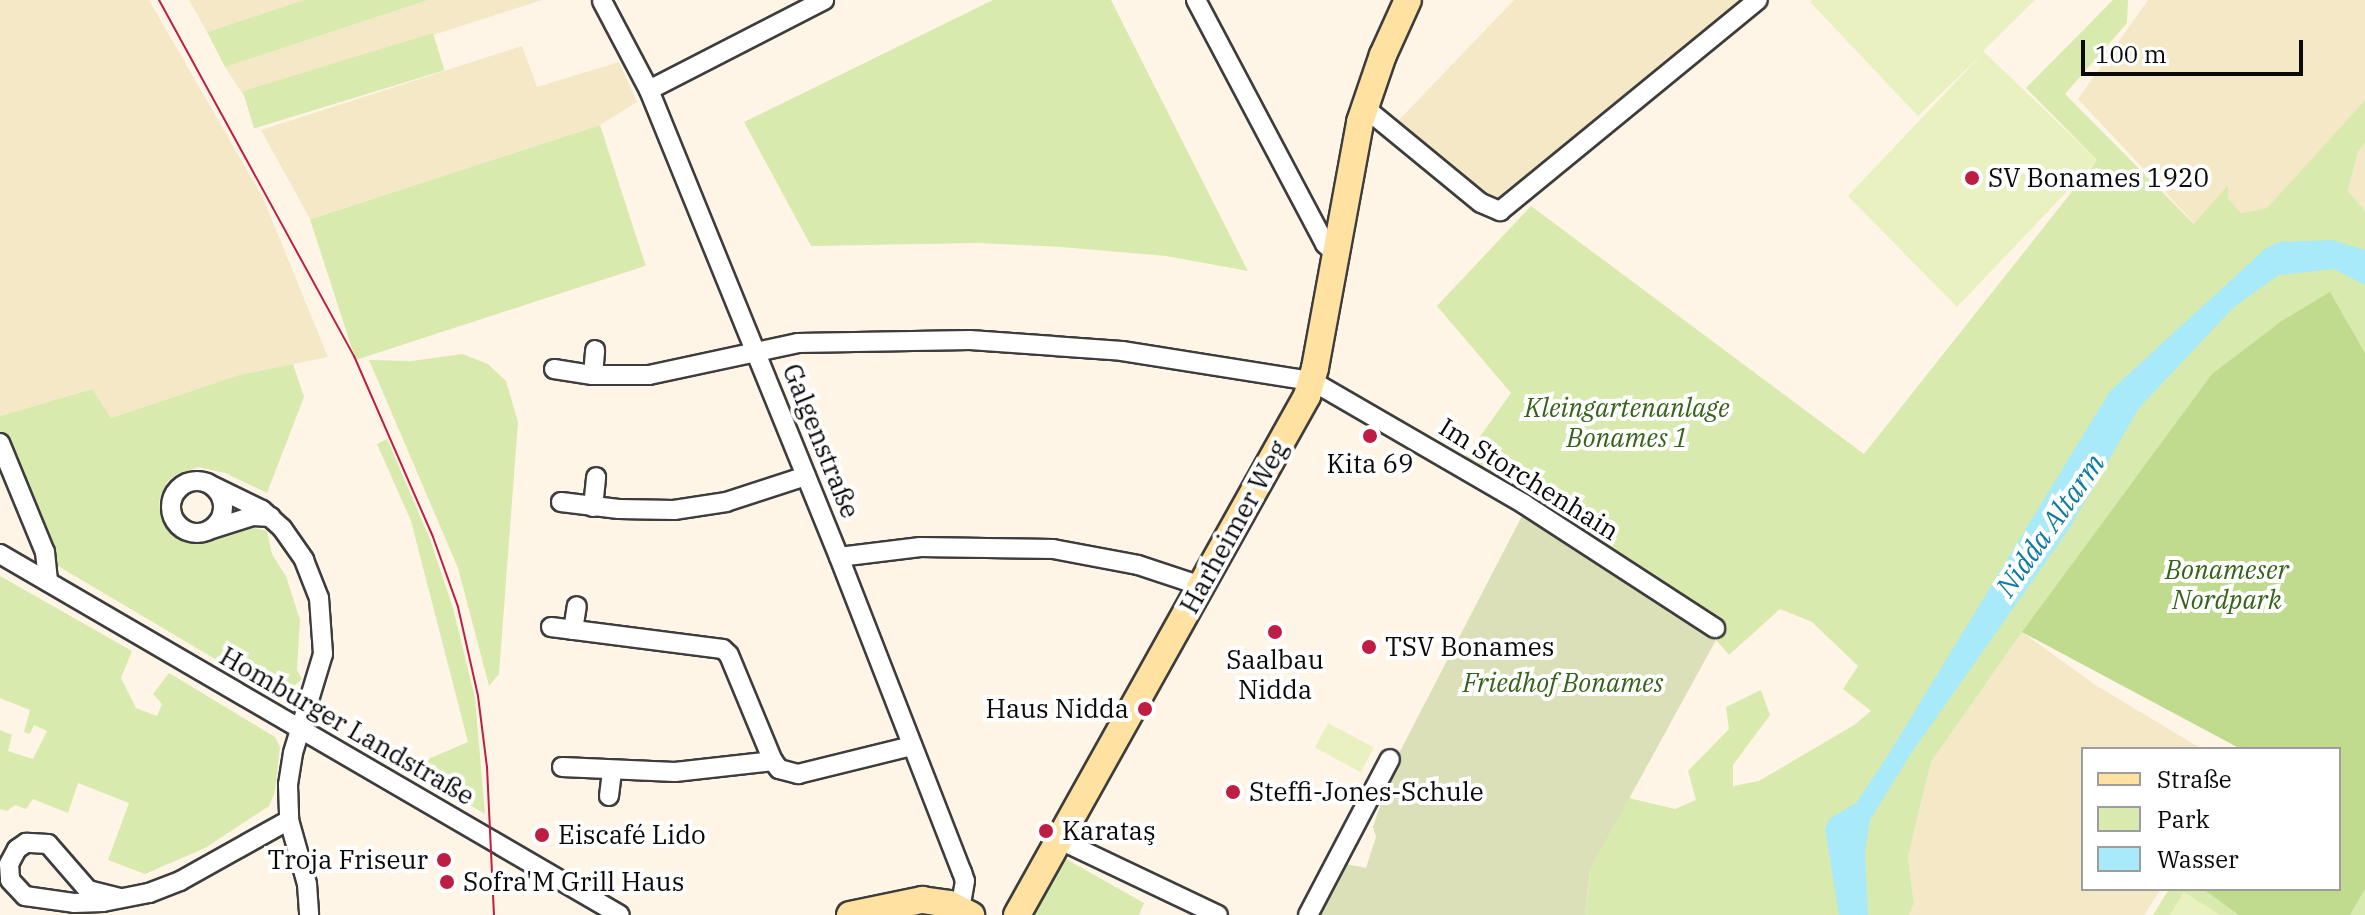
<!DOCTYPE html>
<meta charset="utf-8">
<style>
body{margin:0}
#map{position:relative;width:2365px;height:915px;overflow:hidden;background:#fff5e6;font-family:"IBM Plex Serif",serif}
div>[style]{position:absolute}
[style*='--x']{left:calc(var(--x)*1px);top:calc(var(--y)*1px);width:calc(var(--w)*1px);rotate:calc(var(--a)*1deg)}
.farmland>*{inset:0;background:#f5e8c6}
.green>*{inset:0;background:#d9eaaf;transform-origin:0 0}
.forest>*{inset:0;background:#c0db8e}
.cemetery>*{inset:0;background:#dbe0b8}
.pitch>*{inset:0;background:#eaf1c1;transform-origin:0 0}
.water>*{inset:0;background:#a8eaf9}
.roads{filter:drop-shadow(2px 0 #3d3d3d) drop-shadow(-2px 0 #3d3d3d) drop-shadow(0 2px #3d3d3d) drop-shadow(0 -2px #3d3d3d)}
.street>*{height:18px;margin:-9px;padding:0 9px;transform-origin:9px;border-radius:9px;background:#fff}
.street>.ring{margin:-9px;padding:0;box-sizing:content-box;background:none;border:18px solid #fff;border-radius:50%}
.secondary>*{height:26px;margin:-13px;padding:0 13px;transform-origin:13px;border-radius:13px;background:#ffe2a1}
.tram>*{height:2px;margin:-1px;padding:0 1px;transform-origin:1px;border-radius:1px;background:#be1d44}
.dots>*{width:22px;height:22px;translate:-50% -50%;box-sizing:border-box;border:4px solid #fff;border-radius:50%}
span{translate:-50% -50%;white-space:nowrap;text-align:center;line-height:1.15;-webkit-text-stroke:8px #fff;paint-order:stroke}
.poi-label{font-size:26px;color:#0a0a0a}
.left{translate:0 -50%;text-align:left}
.right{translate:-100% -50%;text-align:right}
.park-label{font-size:26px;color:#366319;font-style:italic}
.street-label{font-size:26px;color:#0a0a0a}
.water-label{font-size:28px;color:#0f7c9f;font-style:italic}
.legend{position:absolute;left:2081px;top:747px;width:260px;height:144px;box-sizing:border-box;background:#fff;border:2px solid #9d9d9d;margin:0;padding:10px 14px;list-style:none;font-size:24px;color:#0a0a0a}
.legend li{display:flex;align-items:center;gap:16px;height:40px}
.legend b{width:40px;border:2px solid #9d9d9d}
.scale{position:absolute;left:2081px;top:40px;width:222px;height:36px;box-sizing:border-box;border:4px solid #0a0a0a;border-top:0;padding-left:10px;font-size:24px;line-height:28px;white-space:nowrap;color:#0a0a0a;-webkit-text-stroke:6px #fff;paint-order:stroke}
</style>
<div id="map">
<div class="farmland">
<div style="clip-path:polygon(0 0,149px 0,263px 198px,328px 357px,239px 375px,111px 418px,91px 389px,0 416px)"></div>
<div style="clip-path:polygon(189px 0,304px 0,207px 32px)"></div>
<div style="clip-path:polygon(428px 0,542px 0,244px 96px,225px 67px)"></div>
<div style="clip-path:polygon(1514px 0,1744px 0,1499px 204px,1397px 122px)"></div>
<div style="clip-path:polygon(2148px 0,2365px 0,2365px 100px,2267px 208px,2241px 213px,2228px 198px,2228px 187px,2195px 224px,2078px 99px)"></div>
<div style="clip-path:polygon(522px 46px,537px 87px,619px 62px,637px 102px,600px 125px,310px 219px,261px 130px)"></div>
<div style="clip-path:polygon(2365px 143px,2365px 211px,2348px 191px,2358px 152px)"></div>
<div style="clip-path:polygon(2022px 632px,2094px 684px,2202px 749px,2083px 749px,2083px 889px,2161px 889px,2144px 915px,1909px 915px,1914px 904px,1908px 857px,1931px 762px)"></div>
</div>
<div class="green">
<div style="clip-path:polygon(304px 0,428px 0,225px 67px,207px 32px)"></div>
<div style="clip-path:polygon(993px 0,1111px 0,1248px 271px,1166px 256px,1061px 247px,979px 243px,811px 246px,744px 122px)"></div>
<div style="clip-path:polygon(2113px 0,2128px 0,2127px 23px,2065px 94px,2194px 224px,2228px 185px,2228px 198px,2241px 213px,2267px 208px,2365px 100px,2365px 143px,2358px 152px,2348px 191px,2365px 211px,2365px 915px,2153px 915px,2169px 889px,2339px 889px,2339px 749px,2241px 749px,2022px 632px,1931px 762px,1908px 857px,1914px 904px,1909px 915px,1585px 915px,1590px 870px,1629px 798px,1675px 809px,1696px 800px,1688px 771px,1729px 729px,1726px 707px,1761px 690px,1770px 715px,1733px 765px,1733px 786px,1759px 781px,1854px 725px,1871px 711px,1843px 689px,1858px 666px,1812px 622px,1780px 609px,1729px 655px,1716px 640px,1713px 614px,1464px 459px,1511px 393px,1437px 306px,1531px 206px,1864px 454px,2097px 160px,2026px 88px)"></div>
<div style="left:433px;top:33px;width:39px;height:199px;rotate:73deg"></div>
<div style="left:600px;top:125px;width:148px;height:305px;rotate:72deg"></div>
<div style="clip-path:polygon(462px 354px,488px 364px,506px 381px,518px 422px,499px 674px,489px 686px,458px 568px,369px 360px,412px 361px)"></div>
<div style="clip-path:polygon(293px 364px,304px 397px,267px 493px,225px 473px,198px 467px,175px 475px,167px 482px,159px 501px,162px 520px,168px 530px,192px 543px,251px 527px,267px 531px,272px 554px,286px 576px,300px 620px,297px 670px,302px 679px,288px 691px,232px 669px,58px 566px,0 443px,0 416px,92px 389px,111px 418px,239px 375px)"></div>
<div style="clip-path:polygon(387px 439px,430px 539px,453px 608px,475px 698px,485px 814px,407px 768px,468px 742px,411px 521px,377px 444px)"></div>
<div style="clip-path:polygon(0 576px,132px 651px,121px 678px,136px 708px,157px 716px,162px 704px,153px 694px,169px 673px,275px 737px,280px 747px,275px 792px,269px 806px,205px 848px,145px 874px,108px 860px,129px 803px,78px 783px,68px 813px,33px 799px,26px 809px,15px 805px,7px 811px,0 809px,0 730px,12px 735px,8px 751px,33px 759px,47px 731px,34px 725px,30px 734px,24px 732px,30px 710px,0 698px)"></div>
<div style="clip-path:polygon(1066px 859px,1144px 903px,1139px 915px,1034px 915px)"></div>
</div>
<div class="forest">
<div style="clip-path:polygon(2330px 292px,2365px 353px,2365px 889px,2350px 915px,2239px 915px,2203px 889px,2339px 889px,2339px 749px,2241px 749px,2022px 632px,2212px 374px,2283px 320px)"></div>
</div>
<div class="cemetery">
<div style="clip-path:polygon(1522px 516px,1716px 640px,1590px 870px,1585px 915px,1314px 915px,1341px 863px,1366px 868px,1376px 837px,1373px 827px,1381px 803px,1382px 786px)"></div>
</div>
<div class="pitch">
<div style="clip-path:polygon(1812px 0,2035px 0,1983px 51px,2097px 160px,1957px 307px,1848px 196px,1983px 53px,1918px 116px,1810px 2px)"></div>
<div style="left:1328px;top:723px;width:52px;height:28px;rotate:28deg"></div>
<div style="clip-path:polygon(2184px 892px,2220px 915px,2170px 915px)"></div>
</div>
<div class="water">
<div style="clip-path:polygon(2332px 240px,2365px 250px,2365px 285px,2334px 269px,2279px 275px,2234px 307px,2139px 408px,2069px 529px,1912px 752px,1870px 820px,1865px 851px,1868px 915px,1839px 915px,1825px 829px,1829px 819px,1856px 803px,1888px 755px,2110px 391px,2266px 248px,2280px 242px)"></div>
</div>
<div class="roads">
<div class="street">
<div style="--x:1196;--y:0;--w:276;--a:62.1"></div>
<div style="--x:1325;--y:244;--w:13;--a:42"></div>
<div style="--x:602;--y:1;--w:101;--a:62.2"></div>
<div style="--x:649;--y:90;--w:504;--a:67.86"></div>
<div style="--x:839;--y:557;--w:338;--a:68.7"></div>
<div style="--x:962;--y:872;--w:9;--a:72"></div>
<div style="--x:965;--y:881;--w:27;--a:100"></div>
<div style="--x:649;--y:90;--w:197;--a:-27.2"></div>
<div style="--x:1364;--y:107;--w:151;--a:39.4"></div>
<div style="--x:1481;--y:203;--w:21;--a:23"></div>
<div style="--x:1500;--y:211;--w:333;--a:-39.3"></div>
<div style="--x:554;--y:369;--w:39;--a:9"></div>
<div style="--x:593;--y:375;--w:56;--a:0"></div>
<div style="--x:649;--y:375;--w:152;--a:-12.1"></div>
<div style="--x:798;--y:343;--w:172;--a:-1"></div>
<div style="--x:970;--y:340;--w:152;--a:4.1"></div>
<div style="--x:1122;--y:351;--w:192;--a:9"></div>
<div style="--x:1312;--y:381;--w:245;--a:30.1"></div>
<div style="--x:1524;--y:504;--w:228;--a:33"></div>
<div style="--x:593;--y:375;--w:25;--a:-85"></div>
<div style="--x:0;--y:443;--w:118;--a:67.6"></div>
<div style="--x:45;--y:552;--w:30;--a:84"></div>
<div class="ring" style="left:171px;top:481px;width:34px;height:34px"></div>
<div style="--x:215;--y:487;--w:52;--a:26.1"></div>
<div style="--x:262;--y:510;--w:27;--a:42"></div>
<div style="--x:282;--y:528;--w:39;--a:55"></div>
<div style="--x:304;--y:560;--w:41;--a:68.5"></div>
<div style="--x:319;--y:598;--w:56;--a:85.9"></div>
<div style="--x:323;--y:654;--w:103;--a:106.9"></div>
<div style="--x:293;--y:753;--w:32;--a:99"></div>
<div style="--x:288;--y:785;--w:35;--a:88"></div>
<div style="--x:289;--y:820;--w:66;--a:74.3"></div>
<div style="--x:307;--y:884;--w:31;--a:86"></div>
<div style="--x:561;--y:502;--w:58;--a:6.9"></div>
<div style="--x:619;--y:509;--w:55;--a:1"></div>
<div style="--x:674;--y:510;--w:53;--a:-8.7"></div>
<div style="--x:726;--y:502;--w:84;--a:-18"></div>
<div style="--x:593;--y:507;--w:30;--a:-84"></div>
<div style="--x:212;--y:529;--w:43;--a:-17.6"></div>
<div style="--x:253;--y:516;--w:18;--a:3"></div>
<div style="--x:0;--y:554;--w:717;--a:30.21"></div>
<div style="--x:839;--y:557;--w:82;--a:-7"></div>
<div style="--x:920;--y:547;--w:133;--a:0.9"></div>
<div style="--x:1053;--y:549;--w:86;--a:10.7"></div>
<div style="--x:1138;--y:565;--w:66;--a:18.4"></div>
<div style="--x:551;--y:627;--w:173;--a:7.3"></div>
<div style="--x:723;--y:649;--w:8;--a:45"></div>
<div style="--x:729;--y:655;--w:115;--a:67.5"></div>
<div style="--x:573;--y:630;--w:24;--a:-81"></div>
<div style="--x:562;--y:767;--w:113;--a:2.5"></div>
<div style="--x:675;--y:772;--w:99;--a:-6.4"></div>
<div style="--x:773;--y:761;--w:10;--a:53"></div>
<div style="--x:779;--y:769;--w:20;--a:15"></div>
<div style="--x:798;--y:774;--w:117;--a:-13.8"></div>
<div style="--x:609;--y:796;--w:24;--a:-83"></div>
<div style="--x:1058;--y:839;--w:177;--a:25.4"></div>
<div style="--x:120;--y:898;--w:33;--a:-166"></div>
<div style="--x:88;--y:890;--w:61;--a:-131"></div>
<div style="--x:48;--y:844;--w:22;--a:-177"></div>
<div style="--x:26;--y:843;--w:11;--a:146"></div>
<div style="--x:17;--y:849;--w:17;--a:118"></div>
<div style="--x:9;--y:864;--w:16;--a:86"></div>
<div style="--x:10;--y:880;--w:22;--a:47"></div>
<div style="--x:25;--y:896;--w:49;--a:8.1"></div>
<div style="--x:74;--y:903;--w:29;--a:-2"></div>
<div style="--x:103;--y:902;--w:47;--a:-11.1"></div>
<div style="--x:149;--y:893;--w:33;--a:-21"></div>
<div style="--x:180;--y:881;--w:125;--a:-29.2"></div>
<div style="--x:1308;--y:915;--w:176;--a:-62.3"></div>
</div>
<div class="secondary">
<div style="--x:850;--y:915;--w:74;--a:-11.8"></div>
<div style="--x:922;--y:900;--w:27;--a:8"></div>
<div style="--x:949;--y:904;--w:25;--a:27"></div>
<div style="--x:1017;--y:915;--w:595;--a:-60.8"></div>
<div style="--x:1307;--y:396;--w:29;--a:-74"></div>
<div style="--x:1315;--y:368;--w:250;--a:-79.6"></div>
<div style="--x:1360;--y:122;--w:71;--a:-71.1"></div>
<div style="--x:1383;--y:55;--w:60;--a:-65.6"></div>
</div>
</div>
<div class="tram">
<div style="--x:159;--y:0;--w:406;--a:61.3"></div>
<div style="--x:354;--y:356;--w:197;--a:66.4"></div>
<div style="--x:433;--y:537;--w:74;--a:70.3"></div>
<div style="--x:458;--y:607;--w:91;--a:77.3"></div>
<div style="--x:478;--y:696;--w:72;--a:82.8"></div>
<div style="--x:487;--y:767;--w:148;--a:87.3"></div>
</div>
<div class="dots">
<div style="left:1972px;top:178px;background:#be1d44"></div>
<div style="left:1370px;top:436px;background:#be1d44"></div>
<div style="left:1275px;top:632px;background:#be1d44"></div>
<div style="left:1369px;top:647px;background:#be1d44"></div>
<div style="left:1145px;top:709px;background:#be1d44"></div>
<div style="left:1233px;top:792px;background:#be1d44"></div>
<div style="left:1046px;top:831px;background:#be1d44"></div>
<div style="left:542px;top:835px;background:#be1d44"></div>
<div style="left:444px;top:860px;background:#be1d44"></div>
<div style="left:447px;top:882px;background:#be1d44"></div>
</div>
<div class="poi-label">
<span class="left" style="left:1988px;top:178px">SV Bonames 1920</span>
<span style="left:1370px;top:464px">Kita 69</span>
<span class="left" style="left:1385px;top:647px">TSV Bonames</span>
<span style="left:1275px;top:675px">Saalbau<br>Nidda</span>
<span class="right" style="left:1129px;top:709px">Haus Nidda</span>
<span class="left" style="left:1249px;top:792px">Steffi-Jones-Schule</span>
<span class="left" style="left:1062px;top:831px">Karataş</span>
<span class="left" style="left:558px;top:835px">Eiscafé Lido</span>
<span class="right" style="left:428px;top:860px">Troja Friseur</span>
<span class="left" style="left:463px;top:882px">Sofra'M Grill Haus</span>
</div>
<div class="park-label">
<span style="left:1627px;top:423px">Kleingartenanlage<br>Bonames 1</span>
<span style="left:2227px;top:585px">Bonameser<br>Nordpark</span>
<span style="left:1563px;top:683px">Friedhof Bonames</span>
</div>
<div class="street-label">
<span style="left:821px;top:441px;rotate:68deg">Galgenstraße</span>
<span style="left:1529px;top:479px;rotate:32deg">Im Storchenhain</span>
<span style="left:1234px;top:527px;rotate:-61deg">Harheimer Weg</span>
<span style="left:347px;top:726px;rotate:30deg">Homburger Landstraße</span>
</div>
<div class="water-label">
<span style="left:2050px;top:525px;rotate:-55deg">Nidda Altarm</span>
</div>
<ul class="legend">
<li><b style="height:10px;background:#ffe2a1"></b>Straße</li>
<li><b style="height:22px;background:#d9eaaf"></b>Park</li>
<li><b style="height:22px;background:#a8eaf9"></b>Wasser</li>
</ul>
<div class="scale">100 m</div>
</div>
